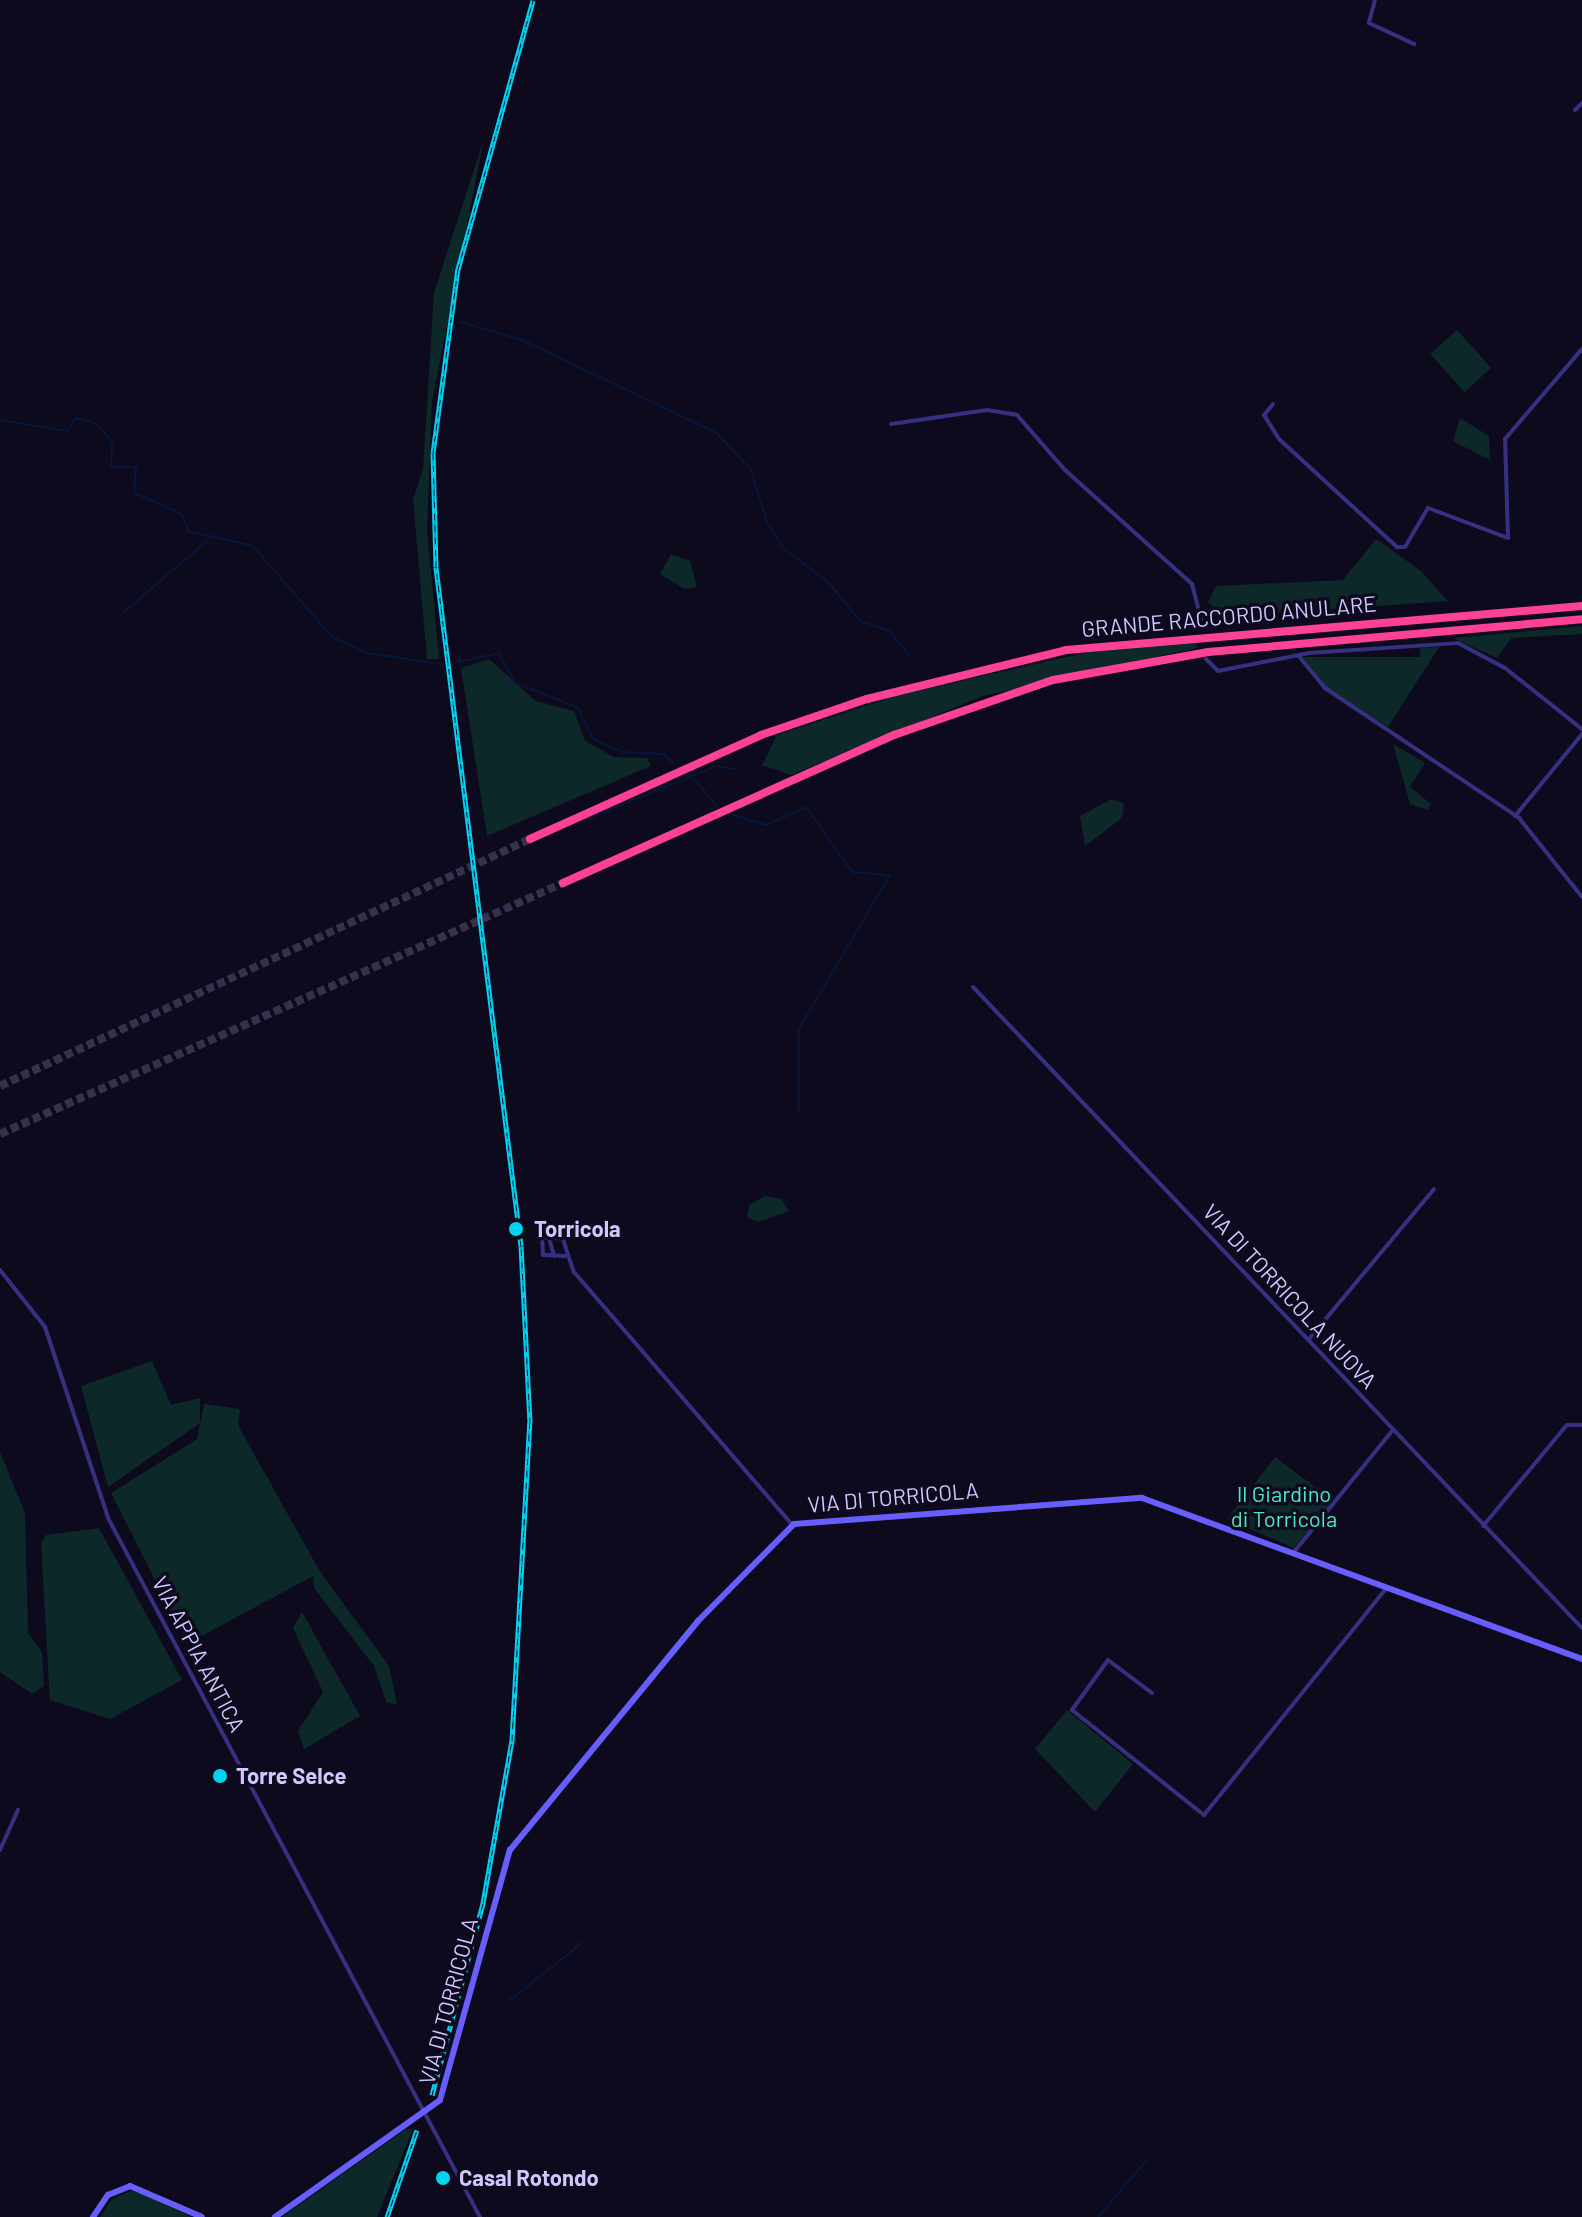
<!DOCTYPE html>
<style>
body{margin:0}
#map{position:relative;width:1582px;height:2217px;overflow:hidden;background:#0e0a1e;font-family:Barlow,sans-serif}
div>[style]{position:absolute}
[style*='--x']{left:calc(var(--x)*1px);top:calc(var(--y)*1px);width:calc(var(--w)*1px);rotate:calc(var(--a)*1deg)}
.green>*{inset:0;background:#0c2828;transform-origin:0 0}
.stream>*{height:2px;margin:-1px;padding:0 1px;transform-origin:1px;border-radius:1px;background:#05173c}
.highway-tunnel>*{height:8px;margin-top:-4px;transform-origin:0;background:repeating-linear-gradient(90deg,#35304b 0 8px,transparent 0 12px)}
.street>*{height:4px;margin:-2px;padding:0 2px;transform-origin:2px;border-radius:2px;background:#363081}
.secondary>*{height:6px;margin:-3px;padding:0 3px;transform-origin:3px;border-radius:3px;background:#675eff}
.highway>*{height:8px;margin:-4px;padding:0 4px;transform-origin:4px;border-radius:4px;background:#ff4296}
.rail>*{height:5px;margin-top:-2.5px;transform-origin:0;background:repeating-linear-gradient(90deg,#0e0a1e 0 6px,#00d2f2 0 12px);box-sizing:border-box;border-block:2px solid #00d2f2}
.dots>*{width:22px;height:22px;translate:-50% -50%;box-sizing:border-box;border:4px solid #0e0a1e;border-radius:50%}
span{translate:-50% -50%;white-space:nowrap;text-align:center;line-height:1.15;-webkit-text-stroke:7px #0e0a1e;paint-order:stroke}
.street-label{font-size:22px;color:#cfc7ff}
.poi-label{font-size:22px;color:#cfc7ff;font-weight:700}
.left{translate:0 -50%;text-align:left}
.park-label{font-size:22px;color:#49e9c6}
</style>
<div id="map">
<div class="green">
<div style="clip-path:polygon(484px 139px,432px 401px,427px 529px,439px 659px,427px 659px,413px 500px,423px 469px,434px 293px)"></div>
<div style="left:1457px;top:330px;width:51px;height:36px;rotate:48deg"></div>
<div style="clip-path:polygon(1460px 418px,1489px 436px,1490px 460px,1453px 441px)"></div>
<div style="clip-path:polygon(1376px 539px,1421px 571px,1448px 601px,1224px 617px,1208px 602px,1216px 586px,1343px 580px)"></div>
<div style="clip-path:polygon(671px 554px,690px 561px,697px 587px,685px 589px,660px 574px)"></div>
<div style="clip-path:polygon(1582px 626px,1582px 634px,1511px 638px,1497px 658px,1453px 638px)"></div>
<div style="clip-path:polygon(1195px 638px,1197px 648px,983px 696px,791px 775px,762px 765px,777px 735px,896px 696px,1101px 649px)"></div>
<div style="clip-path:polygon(1439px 647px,1388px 727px,1325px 686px,1303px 657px,1420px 657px,1420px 648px)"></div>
<div style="clip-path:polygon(489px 659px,536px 701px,574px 711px,585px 741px,614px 757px,647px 758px,651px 766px,487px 836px,461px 668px)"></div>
<div style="clip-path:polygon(1393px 744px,1425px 763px,1410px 787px,1431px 804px,1428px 810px,1410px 804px)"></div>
<div style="clip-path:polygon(1112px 799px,1124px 804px,1122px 818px,1085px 846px,1080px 816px)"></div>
<div style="clip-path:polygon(765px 1196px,781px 1199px,789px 1211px,759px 1222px,747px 1217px,749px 1205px)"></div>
<div style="clip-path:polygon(152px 1361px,171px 1405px,200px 1398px,200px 1423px,108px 1487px,81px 1386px)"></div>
<div style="clip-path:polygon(204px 1404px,240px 1409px,238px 1425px,319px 1570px,389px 1666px,397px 1704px,387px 1703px,374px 1666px,314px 1588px,313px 1576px,187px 1644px,111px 1493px,197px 1439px)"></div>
<div style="clip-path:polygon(0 1452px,25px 1513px,28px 1633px,42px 1652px,44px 1686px,32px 1694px,0 1672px)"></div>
<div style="clip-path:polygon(1275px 1457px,1333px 1500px,1294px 1548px,1227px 1519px)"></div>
<div style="clip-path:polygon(99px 1528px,182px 1680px,110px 1719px,50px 1700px,41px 1544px,46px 1535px)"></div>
<div style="clip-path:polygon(302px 1612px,360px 1716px,304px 1749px,298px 1731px,323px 1692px,293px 1628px)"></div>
<div style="clip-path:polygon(1067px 1710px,1133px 1764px,1095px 1812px,1035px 1749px)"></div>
<div style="clip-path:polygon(406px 2129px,413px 2129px,377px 2217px,282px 2217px)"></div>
<div style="clip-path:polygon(131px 2191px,143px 2194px,191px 2217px,100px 2217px,112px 2199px)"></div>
</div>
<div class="stream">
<div style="--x:460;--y:322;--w:65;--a:16.2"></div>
<div style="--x:522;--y:340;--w:216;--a:25.5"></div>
<div style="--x:717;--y:433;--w:50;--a:47.4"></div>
<div style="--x:751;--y:470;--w:55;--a:73.2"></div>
<div style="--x:767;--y:523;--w:30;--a:57"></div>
<div style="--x:783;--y:548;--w:56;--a:37.1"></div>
<div style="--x:828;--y:582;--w:50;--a:50.6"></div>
<div style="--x:860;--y:621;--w:29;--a:18"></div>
<div style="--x:888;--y:630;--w:33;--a:49"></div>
<div style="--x:0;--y:420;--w:68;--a:9.3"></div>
<div style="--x:67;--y:431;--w:16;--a:-55"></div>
<div style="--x:76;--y:418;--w:22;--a:16"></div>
<div style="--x:97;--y:424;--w:23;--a:50"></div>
<div style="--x:112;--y:442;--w:25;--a:92"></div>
<div style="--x:111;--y:467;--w:25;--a:0"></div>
<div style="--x:136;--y:467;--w:26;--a:94"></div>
<div style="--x:134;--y:493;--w:52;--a:23.6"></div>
<div style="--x:182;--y:514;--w:18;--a:71"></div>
<div style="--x:188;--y:531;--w:67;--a:13"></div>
<div style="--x:253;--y:546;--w:121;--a:49"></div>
<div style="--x:332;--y:637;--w:39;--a:24"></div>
<div style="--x:368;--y:653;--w:73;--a:8.7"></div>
<div style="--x:124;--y:612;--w:111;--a:-40.6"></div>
<div style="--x:457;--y:662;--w:43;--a:-12.1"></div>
<div style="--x:499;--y:653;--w:34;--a:62"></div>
<div style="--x:515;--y:683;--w:66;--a:21.2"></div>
<div style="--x:577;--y:707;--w:36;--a:63"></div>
<div style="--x:593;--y:739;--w:32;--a:24"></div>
<div style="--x:622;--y:752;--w:42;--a:2.7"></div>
<div style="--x:664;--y:754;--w:14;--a:45"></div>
<div style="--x:689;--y:773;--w:43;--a:49.7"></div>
<div style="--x:730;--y:814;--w:39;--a:17"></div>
<div style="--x:767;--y:825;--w:43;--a:-24.8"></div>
<div style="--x:806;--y:807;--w:80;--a:54.7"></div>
<div style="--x:852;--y:872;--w:38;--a:5"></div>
<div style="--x:890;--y:875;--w:179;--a:120.6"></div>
<div style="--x:799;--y:1029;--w:83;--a:90"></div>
<div style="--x:590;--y:818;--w:136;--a:-22.4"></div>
<div style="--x:716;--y:766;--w:19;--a:9"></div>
<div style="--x:510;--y:2000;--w:92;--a:-38.4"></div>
<div style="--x:1098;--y:2217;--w:74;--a:-49.4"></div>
</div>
<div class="highway-tunnel">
<div style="--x:0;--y:1086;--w:585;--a:-24.99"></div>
<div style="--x:0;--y:1134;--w:616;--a:-24.03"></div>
</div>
<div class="street">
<div style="--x:1375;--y:0;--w:24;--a:105"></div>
<div style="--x:1369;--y:23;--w:50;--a:25"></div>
<div style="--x:1575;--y:110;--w:10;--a:-45"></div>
<div style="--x:1273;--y:404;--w:14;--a:129"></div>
<div style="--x:1264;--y:415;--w:28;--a:58"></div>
<div style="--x:1279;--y:439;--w:160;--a:42.5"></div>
<div style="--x:1397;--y:547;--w:8;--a:0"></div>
<div style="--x:1405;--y:547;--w:45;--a:-59.5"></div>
<div style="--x:1428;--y:508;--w:85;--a:20.6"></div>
<div style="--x:1508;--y:538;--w:99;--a:-91.7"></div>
<div style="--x:1505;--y:439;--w:118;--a:-49.5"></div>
<div style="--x:891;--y:424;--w:97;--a:-8.3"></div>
<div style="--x:987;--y:410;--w:30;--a:9"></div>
<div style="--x:1017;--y:415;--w:73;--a:48.9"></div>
<div style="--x:1065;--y:470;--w:171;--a:41.9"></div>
<div style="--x:1192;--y:584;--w:40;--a:75.6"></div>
<div style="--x:1298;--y:655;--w:43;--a:50.7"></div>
<div style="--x:1325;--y:688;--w:234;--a:33.8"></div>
<div style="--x:1519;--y:818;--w:101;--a:51.4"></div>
<div style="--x:1206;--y:659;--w:17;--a:45"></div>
<div style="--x:1218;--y:671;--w:93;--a:-11.2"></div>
<div style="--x:1309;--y:653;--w:149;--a:-3.8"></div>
<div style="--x:1458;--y:643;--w:53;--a:28"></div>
<div style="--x:1505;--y:668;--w:98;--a:38.4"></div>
<div style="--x:1515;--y:816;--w:106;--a:-50.7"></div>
<div style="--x:973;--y:987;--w:884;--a:46.47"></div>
<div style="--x:549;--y:1238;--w:19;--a:74"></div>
<div style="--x:565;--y:1256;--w:22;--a:-177"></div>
<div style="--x:543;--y:1255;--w:18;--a:-93"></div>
<div style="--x:542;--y:1237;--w:21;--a:5"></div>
<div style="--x:563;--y:1239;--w:35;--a:72"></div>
<div style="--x:574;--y:1272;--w:334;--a:49.2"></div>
<div style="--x:0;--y:1270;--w:73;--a:51.7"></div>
<div style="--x:45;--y:1327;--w:201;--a:71.7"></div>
<div style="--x:108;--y:1518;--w:792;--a:61.98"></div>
<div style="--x:1309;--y:1339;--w:195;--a:-50.2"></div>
<div style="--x:1483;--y:1526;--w:131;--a:-50.3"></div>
<div style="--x:1567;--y:1425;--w:15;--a:0"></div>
<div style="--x:1294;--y:1552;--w:156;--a:-51"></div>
<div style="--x:1152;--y:1693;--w:55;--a:-143.1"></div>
<div style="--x:1108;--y:1660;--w:62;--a:125.8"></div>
<div style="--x:1072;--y:1710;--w:169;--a:38.5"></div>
<div style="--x:1204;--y:1815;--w:290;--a:-51.2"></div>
<div style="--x:0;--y:1850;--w:44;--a:-65.8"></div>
</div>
<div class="secondary">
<div style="--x:93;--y:2217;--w:27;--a:-56"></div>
<div style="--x:108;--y:2195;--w:24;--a:-22"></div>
<div style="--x:130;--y:2186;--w:78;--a:23.3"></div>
<div style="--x:275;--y:2217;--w:202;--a:-35.3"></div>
<div style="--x:440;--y:2100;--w:260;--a:-74.4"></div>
<div style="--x:510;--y:1850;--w:296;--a:-50.6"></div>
<div style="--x:698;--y:1621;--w:136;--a:-45.3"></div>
<div style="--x:794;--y:1524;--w:349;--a:-4.3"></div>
<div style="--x:1142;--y:1498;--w:469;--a:20.1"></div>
</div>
<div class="highway">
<div style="--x:530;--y:839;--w:253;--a:-24.2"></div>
<div style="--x:761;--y:735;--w:112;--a:-18.8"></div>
<div style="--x:867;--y:699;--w:205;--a:-13.8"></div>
<div style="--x:1066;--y:650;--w:518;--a:-4.87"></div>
<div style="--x:563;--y:883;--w:363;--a:-24.1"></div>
<div style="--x:894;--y:735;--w:168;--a:-19.1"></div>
<div style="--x:1053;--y:680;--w:158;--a:-10.2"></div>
<div style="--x:1208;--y:652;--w:375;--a:-5"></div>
</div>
<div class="rail">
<div style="--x:432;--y:2095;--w:199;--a:-75.1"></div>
<div style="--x:483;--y:1903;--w:166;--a:-79.9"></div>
<div style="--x:512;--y:1740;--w:318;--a:-86.8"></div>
<div style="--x:530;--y:1423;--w:177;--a:-92.9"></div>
<div style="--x:521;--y:1246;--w:684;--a:-97.14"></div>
<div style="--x:436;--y:567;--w:114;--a:-91.5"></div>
<div style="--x:433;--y:453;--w:186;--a:-82.3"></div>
<div style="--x:458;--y:269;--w:279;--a:-74.4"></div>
<div style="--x:387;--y:2217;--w:92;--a:-71"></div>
</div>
<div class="dots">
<div style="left:516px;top:1229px;background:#00d2f2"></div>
<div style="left:220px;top:1776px;background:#00d2f2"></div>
<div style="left:443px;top:2178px;background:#00d2f2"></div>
</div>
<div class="street-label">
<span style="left:1229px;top:616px;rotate:-5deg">GRANDE RACCORDO ANULARE</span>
<span style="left:1290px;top:1296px;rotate:47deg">VIA DI TORRICOLA NUOVA</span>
<span style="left:893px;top:1497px;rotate:-5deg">VIA DI TORRICOLA</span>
<span style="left:199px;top:1654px;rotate:62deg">VIA APPIA ANTICA</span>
<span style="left:448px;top:2001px;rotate:-75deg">VIA DI TORRICOLA</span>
</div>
<div class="poi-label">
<span class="left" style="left:534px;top:1229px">Torricola</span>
<span class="left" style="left:236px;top:1776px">Torre Selce</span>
<span class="left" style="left:459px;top:2178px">Casal Rotondo</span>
</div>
<div class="park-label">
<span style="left:1284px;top:1506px">Il Giardino<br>di Torricola</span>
</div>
</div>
